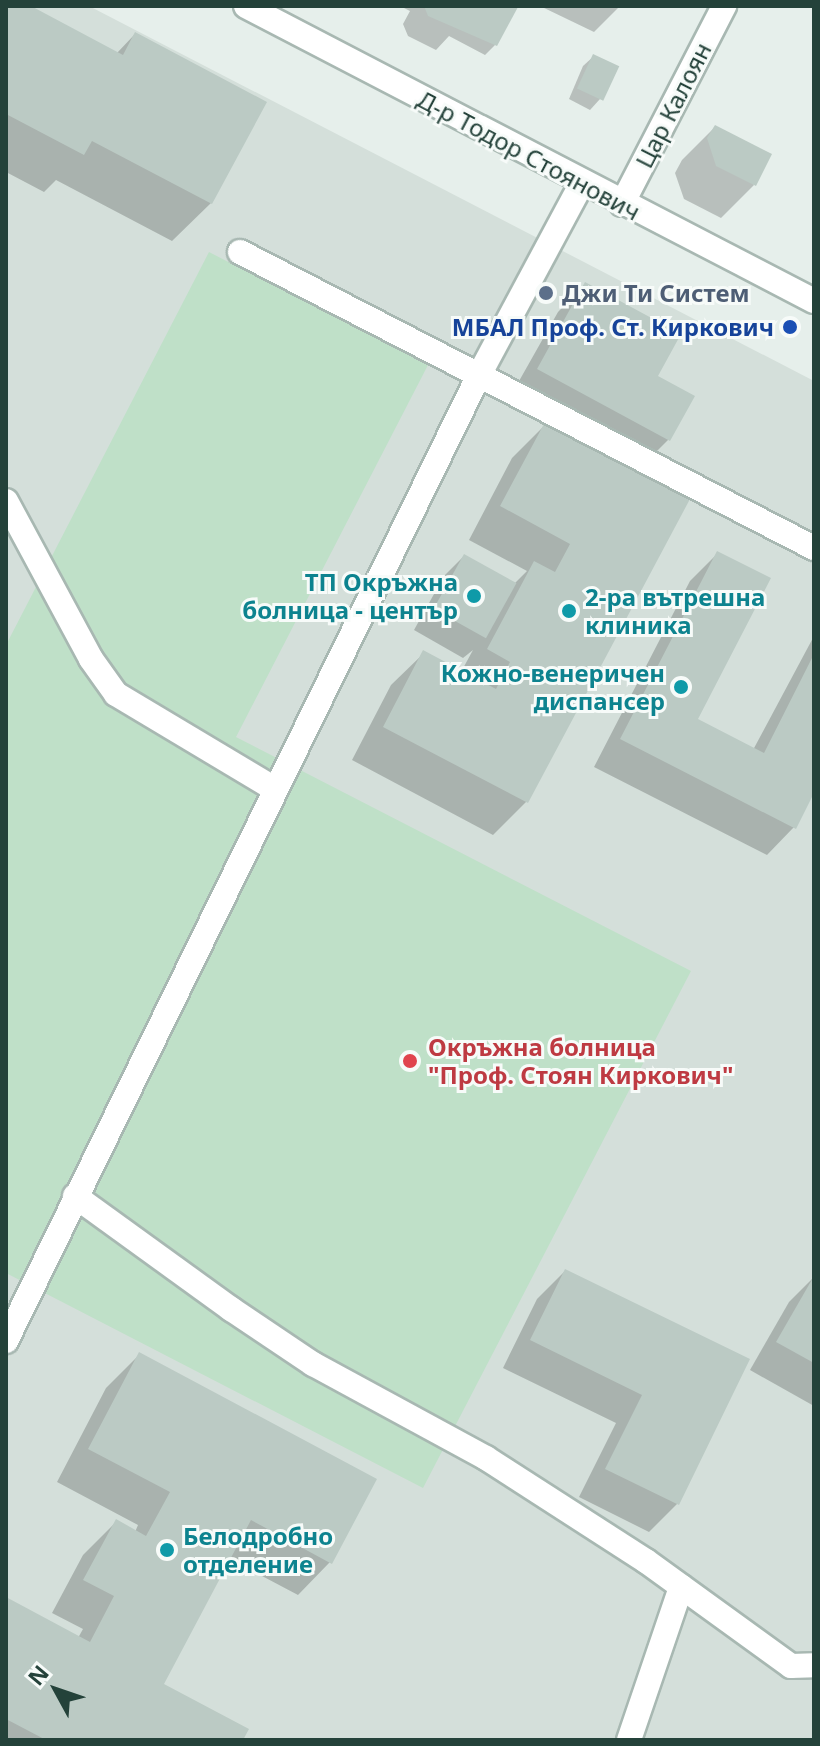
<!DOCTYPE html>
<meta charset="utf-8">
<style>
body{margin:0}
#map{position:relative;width:820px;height:1746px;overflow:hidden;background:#e6efeb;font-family:"Noto Sans",sans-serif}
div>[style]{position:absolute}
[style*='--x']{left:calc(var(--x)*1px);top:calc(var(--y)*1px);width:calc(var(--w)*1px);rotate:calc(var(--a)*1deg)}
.built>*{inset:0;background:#d4dfda}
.green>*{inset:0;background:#bfe0c8}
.shadow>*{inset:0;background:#0003}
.building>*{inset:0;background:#bbcac4;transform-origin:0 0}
.roads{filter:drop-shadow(2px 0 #a8b8b2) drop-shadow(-2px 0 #a8b8b2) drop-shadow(0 2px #a8b8b2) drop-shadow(0 -2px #a8b8b2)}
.service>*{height:24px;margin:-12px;padding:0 12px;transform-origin:12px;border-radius:12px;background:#fff}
.minor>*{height:24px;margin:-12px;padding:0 12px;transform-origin:12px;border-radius:12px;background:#fff}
.tertiary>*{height:24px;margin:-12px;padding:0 12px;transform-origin:12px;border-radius:12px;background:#fff}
.dots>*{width:22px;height:22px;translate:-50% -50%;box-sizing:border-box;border:4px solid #f7fbf9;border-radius:50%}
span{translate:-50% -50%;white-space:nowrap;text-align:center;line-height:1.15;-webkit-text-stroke:6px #f7fbf9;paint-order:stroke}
.street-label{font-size:24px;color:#24423a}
.service-label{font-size:24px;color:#4e5e75;font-weight:700}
.left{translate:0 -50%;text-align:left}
.transit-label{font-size:24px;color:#164399;font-weight:700}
.right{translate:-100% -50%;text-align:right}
.culture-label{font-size:24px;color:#0d838f;font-weight:700}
.health-label{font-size:24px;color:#be3a42;font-weight:700}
.frame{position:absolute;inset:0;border:8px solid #24423a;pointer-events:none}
.north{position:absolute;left:16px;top:1650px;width:80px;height:80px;-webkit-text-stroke:6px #f7fbf9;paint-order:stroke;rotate:310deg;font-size:22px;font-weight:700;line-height:32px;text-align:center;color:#24423a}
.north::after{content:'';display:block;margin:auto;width:28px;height:36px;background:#24423a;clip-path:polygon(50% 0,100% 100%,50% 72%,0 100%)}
</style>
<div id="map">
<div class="built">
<div style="clip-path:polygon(6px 6px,89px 6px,814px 381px,814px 1740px,6px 1740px)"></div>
</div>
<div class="green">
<div style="clip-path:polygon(209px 252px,428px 365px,236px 737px,691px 971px,423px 1488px,6px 1273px,6px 645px)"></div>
</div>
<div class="shadow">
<div style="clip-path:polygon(6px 6px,27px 6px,117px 53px,135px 34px,211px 203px,172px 241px,56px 180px,44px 192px,6px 172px)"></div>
<div style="clip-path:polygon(400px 6px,512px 6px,495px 45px,485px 55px,449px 36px,436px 50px,408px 36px,403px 24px,410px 11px)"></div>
<div style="clip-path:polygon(540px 6px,620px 6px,594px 32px)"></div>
<div style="clip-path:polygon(594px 56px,600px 99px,590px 110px,569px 99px,583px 66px)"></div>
<div style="clip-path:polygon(715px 127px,754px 185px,721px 218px,684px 199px,675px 173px,682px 160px)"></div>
<div style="clip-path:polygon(585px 284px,655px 377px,692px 397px,668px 440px,640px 468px,510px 397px,558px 312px)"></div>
<div style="clip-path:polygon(545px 425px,688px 500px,526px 802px,493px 835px,352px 760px,391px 685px,424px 653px,461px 672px,473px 650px,463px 658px,414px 630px,444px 576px,464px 556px,514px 584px,527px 571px,469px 540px,512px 458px)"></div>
<div style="clip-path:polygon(718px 553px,695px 720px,753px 750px,814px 636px,814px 789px,794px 827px,767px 855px,594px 767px,690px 581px)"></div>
<div style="clip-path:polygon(565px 1271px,747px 1360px,677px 1504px,649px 1532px,579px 1497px,616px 1423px,503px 1368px,537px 1299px)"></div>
<div style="clip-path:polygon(814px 1277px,814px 1406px,750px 1370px,789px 1302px)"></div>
<div style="clip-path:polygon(139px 1355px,330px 1562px,298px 1595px,228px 1558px,161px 1685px,240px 1740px,6px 1740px,6px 1600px,78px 1638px,83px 1629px,52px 1613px,83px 1555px,116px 1522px,135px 1532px,138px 1525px,57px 1482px,106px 1388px)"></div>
</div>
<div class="building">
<div style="clip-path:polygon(6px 6px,31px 6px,123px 55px,135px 32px,267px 102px,212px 204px,92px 141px,84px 155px,6px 114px)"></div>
<div style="clip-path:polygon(424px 6px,516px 6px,518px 7px,497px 46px,428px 16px)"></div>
<div style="left:593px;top:54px;width:29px;height:38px;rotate:25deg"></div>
<div style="clip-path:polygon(715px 125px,772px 154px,756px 186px,716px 166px,707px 138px)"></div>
<div style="clip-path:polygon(585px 282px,681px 334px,658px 376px,695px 396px,670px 441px,537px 369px)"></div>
<div style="clip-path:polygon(545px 422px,690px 499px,528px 803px,383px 727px,423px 650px,496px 689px,510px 662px,487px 649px,534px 561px,555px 572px,570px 544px,500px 506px)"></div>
<div style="clip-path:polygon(717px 551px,771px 578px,698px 719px,764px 753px,814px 654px,814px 793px,796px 829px,620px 739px)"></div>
<div style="left:464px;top:554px;width:60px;height:63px;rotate:29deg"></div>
<div style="clip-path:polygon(565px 1269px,750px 1359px,679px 1505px,605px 1469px,642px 1395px,530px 1340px)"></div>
<div style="clip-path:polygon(814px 1276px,814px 1363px,776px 1342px)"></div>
<div style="clip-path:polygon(139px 1352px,377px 1479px,332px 1564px,251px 1520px,164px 1684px,249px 1729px,243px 1740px,46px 1740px,6px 1719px,6px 1597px,90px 1642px,114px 1596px,83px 1580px,116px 1519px,146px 1536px,170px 1492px,88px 1449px)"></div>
</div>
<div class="roads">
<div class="service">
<div style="--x:240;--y:252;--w:646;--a:27.28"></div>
<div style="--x:6;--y:501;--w:179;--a:61.7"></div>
<div style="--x:91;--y:659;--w:43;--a:54.5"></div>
<div style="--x:116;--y:694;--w:185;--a:30.9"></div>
<div style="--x:75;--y:1196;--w:193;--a:35.9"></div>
<div style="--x:231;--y:1309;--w:99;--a:33.9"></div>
<div style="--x:313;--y:1364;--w:197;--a:28.5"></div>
<div style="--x:486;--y:1458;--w:190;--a:32.8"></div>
<div style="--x:646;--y:1561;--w:179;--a:35.9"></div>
<div style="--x:791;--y:1666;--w:23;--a:-2"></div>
<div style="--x:6;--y:1341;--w:1073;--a:-63.91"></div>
<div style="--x:478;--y:377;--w:220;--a:-61.8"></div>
<div style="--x:629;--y:1740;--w:162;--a:-71.2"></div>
</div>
<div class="minor">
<div style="--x:622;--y:204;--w:223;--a:-62.7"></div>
</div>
<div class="tertiary">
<div style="--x:246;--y:6;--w:640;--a:27.45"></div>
</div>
</div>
<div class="dots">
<div style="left:546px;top:293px;background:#5c6f8a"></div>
<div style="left:790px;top:327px;background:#1a4fb4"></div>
<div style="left:474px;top:596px;background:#0f9aa8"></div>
<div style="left:569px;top:611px;background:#0f9aa8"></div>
<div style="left:681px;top:687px;background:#0f9aa8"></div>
<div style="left:410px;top:1061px;background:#e0444e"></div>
<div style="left:167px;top:1550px;background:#0f9aa8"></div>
</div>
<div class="street-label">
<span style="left:673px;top:105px;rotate:-63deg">Цар Калоян</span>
<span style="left:529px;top:155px;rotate:28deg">Д-р Тодор Стоянович</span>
</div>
<div class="service-label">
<span class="left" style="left:562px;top:293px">Джи Ти Систем</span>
</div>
<div class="transit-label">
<span class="right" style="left:774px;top:327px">МБАЛ Проф. Ст. Киркович</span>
</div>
<div class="culture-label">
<span class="right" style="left:458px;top:596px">ТП Окръжна<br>болница - център</span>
<span class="left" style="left:585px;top:611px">2-ра вътрешна<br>клиника</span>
<span class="right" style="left:665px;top:687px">Кожно-венеричен<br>диспансер</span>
<span class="left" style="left:183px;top:1550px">Белодробно<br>отделение</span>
</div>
<div class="health-label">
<span class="left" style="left:428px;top:1061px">Окръжна болница<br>"Проф. Стоян Киркович"</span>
</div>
<div class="frame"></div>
<div class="north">N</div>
</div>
